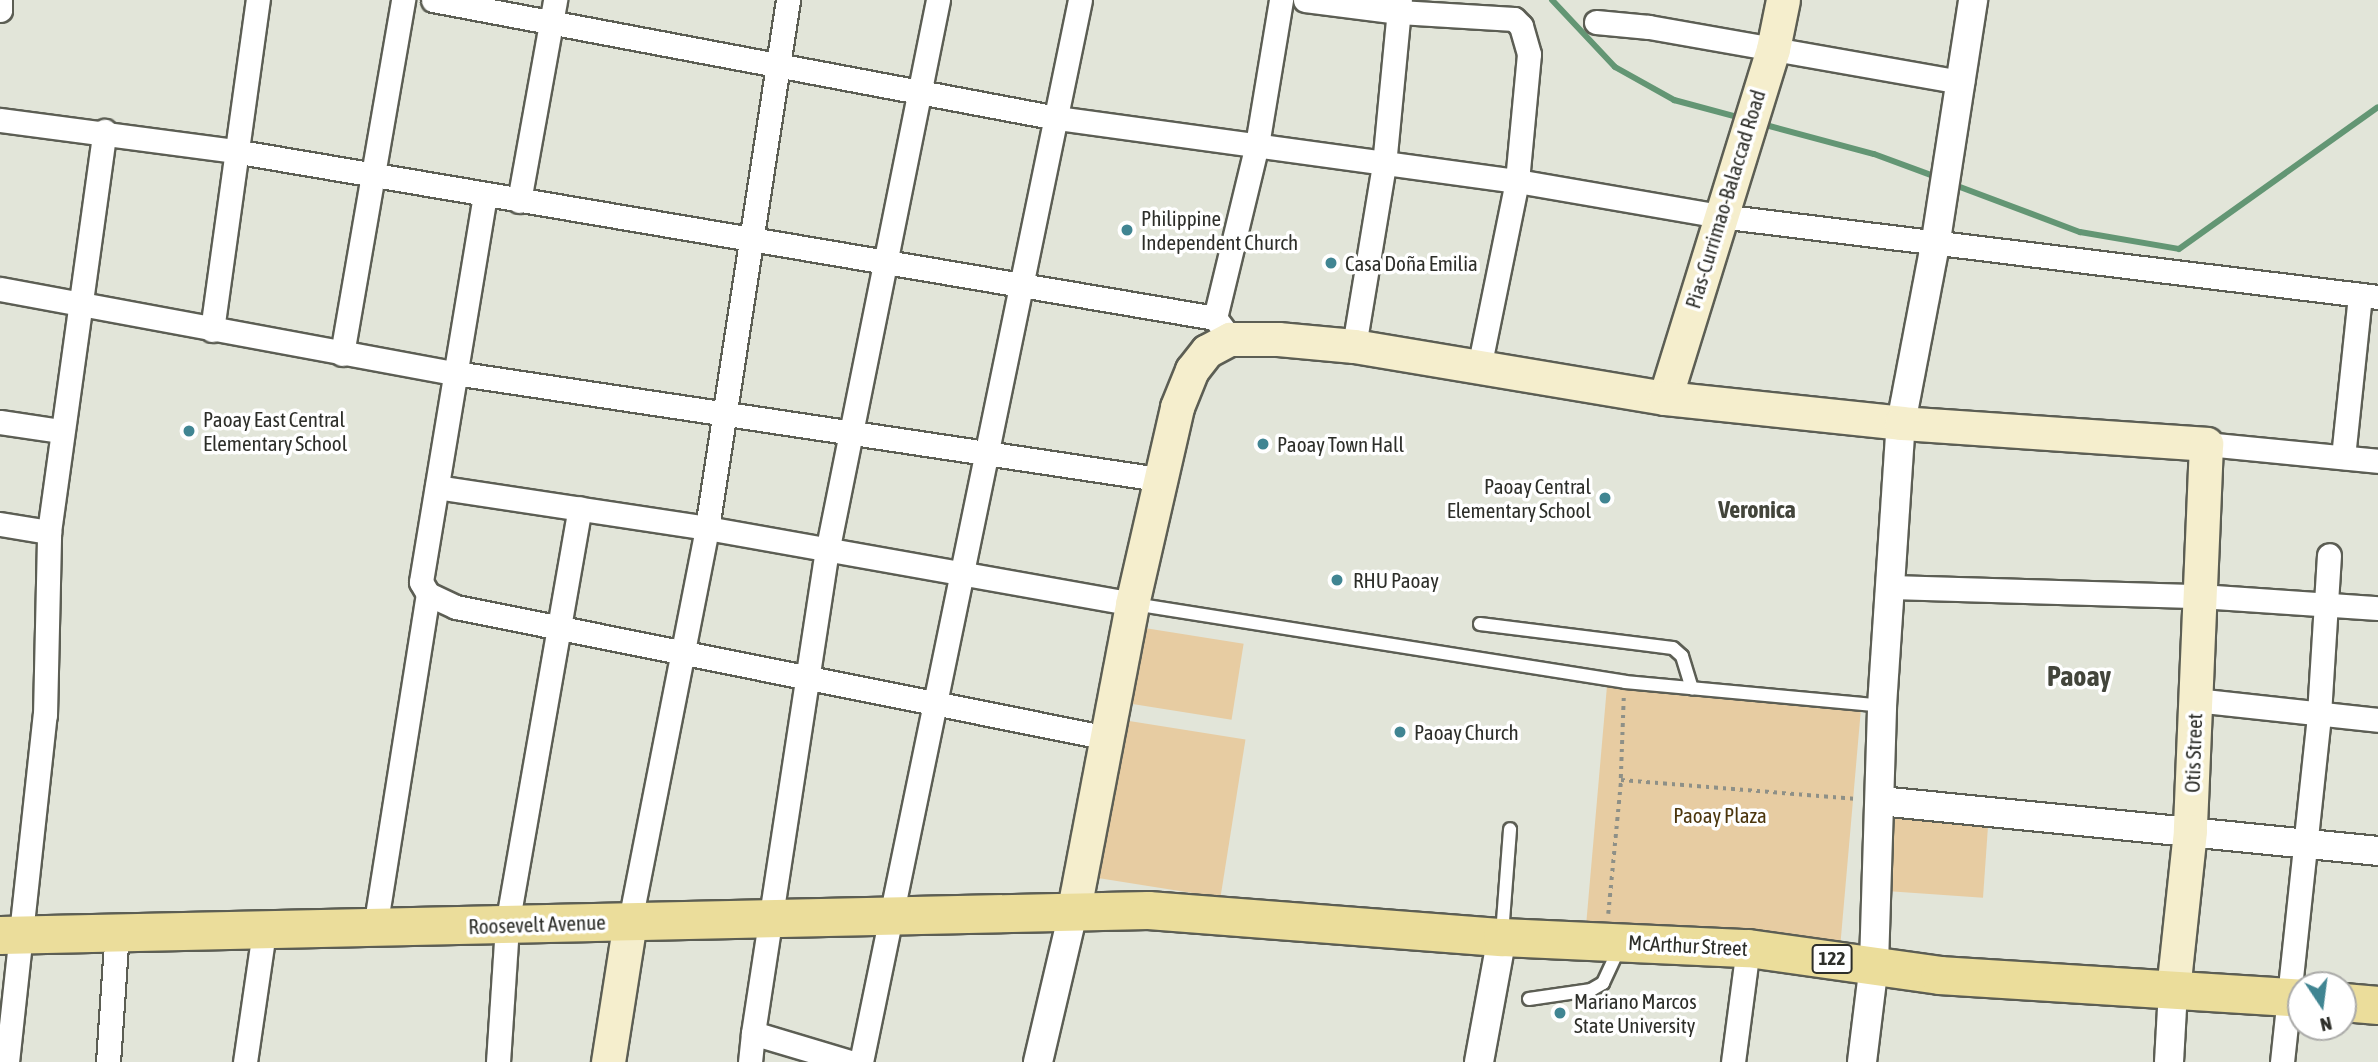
<!DOCTYPE html>
<meta charset="utf-8">
<style>
body{margin:0}
#map{position:relative;width:2378px;height:1062px;overflow:hidden;background:#e2e5d9;font-family:"Asap Condensed",sans-serif}
div>[style]{position:absolute}
[style*='--x']{left:calc(var(--x)*1px);top:calc(var(--y)*1px);width:calc(var(--w)*1px);rotate:calc(var(--a)*1deg)}
.green>*{inset:0;background:#e7cca2;transform-origin:0 0}
.stream>*{height:6px;margin:-3px;padding:0 3px;transform-origin:3px;border-radius:3px;background:#639674}
.path>*{height:3.5px;margin-top:-1.75px;transform-origin:0;background:repeating-linear-gradient(90deg,#8e9087 0 3.5px,transparent 0 8.5px)}
.roads{filter:drop-shadow(2px 0 #5c5e54) drop-shadow(-2px 0 #5c5e54) drop-shadow(0 2px #5c5e54) drop-shadow(0 -2px #5c5e54)}
.service>*{height:12px;margin:-6px;padding:0 6px;transform-origin:6px;border-radius:6px;background:#fff}
.minor>*{height:23px;margin:-11.5px;padding:0 11.5px;transform-origin:11.5px;border-radius:11.5px;background:#fff}
.tertiary>*{height:28px;margin:-14px;padding:0 14px;transform-origin:14px;border-radius:14px;background:#fff}
.secondary>*{height:33px;margin:-16.5px;padding:0 16.5px;transform-origin:16.5px;border-radius:16.5px;background:#f5eecd}
.primary>*{height:37px;margin:-18.5px;padding:0 18.5px;transform-origin:18.5px;border-radius:18.5px;background:#ebdd9b}
.dots>*{width:19px;height:19px;translate:-50% -50%;box-sizing:border-box;border:4px solid #fff;border-radius:50%}
span{translate:-50% -50%;white-space:nowrap;text-align:center;line-height:1.15;-webkit-text-stroke:7px #fff;paint-order:stroke}
.shield-label span{padding:2px 5px;background:#fff;border:2px solid;border-radius:5px;-webkit-text-stroke-width:0}
.shield-label{font-size:19px;color:#2d2e29;font-weight:700}
.street-label{font-size:21px;color:#2d2e29}
.poi-label{font-size:21px;color:#2d2e29}
.left{translate:0 -50%;text-align:left}
.right{translate:-100% -50%;text-align:right}
.park-label{font-size:21px;color:#4c360c}
.quarter-label{font-size:24px;color:#43453b;font-weight:700}
.district-label{font-size:28px;color:#43453b;font-weight:700}
.north{position:absolute;left:2287px;top:971px;width:70px;height:70px;box-sizing:border-box;background:#fff;border:2px solid #ababa9;border-radius:50%;rotate:167deg;font-size:19px;font-weight:700;line-height:28px;text-align:center;color:#2d2e29}
.north::after{content:'';display:block;margin:auto;width:24px;height:32px;background:#408592;clip-path:polygon(50% 0,100% 100%,50% 72%,0 100%)}
</style>
<div id="map">
<div class="green">
<div style="left:1132px;top:626px;width:113px;height:77px;rotate:9deg"></div>
<div style="left:1607px;top:686px;width:255px;height:240px;rotate:5deg"></div>
<div style="left:1123px;top:720px;width:124px;height:160px;rotate:9deg"></div>
<div style="left:1989px;top:812px;width:86px;height:97px;rotate:94deg"></div>
</div>
<div class="stream">
<div style="--x:1552;--y:0;--w:92;--a:46.8"></div>
<div style="--x:1615;--y:67;--w:68;--a:29.2"></div>
<div style="--x:1674;--y:100;--w:69;--a:15"></div>
<div style="--x:1762;--y:124;--w:116;--a:15"></div>
<div style="--x:1874;--y:154;--w:69;--a:20.3"></div>
<div style="--x:1952;--y:184;--w:137;--a:20.6"></div>
<div style="--x:2080;--y:232;--w:100;--a:9.7"></div>
<div style="--x:2179;--y:249;--w:244;--a:-35.5"></div>
</div>
<div class="path">
<div style="--x:1624;--y:698;--w:82;--a:92.1"></div>
<div style="--x:1621;--y:780;--w:237;--a:4.6"></div>
<div style="--x:1608;--y:914;--w:135;--a:-84.5"></div>
</div>
<div class="roads">
<div class="service">
<div style="--x:1134;--y:604;--w:497;--a:9"></div>
<div style="--x:1625;--y:682;--w:258;--a:5.3"></div>
<div style="--x:1480;--y:624;--w:194;--a:7.1"></div>
<div style="--x:1673;--y:648;--w:12;--a:42"></div>
<div style="--x:1682;--y:656;--w:34;--a:73"></div>
<div style="--x:1502;--y:934;--w:105;--a:-85.6"></div>
<div style="--x:1529;--y:999;--w:63;--a:-8.3"></div>
<div style="--x:1591;--y:990;--w:14;--a:-30"></div>
<div style="--x:1603;--y:983;--w:38;--a:-65"></div>
</div>
<div class="minor">
<div style="--x:433;--y:0;--w:635;--a:10.71"></div>
<div style="--x:1057;--y:118;--w:464;--a:7.8"></div>
<div style="--x:1517;--y:181;--w:206;--a:9.8"></div>
<div style="--x:1720;--y:216;--w:663;--a:7.02"></div>
<div style="--x:1305;--y:0;--w:95;--a:7.3"></div>
<div style="--x:1399;--y:12;--w:115;--a:3.5"></div>
<div style="--x:1514;--y:19;--w:10;--a:45"></div>
<div style="--x:1521;--y:26;--w:29;--a:74"></div>
<div style="--x:1529;--y:54;--w:128;--a:95.4"></div>
<div style="--x:1517;--y:181;--w:190;--a:101.5"></div>
<div style="--x:0;--y:10;--w:10;--a:-90"></div>
<div style="--x:1596;--y:22;--w:53;--a:5.4"></div>
<div style="--x:1649;--y:27;--w:318;--a:10"></div>
<div style="--x:0;--y:120;--w:236;--a:7.5"></div>
<div style="--x:234;--y:151;--w:995;--a:9.66"></div>
<div style="--x:485;--y:195;--w:392;--a:99.4"></div>
<div style="--x:421;--y:582;--w:14;--a:60"></div>
<div style="--x:428;--y:594;--w:31;--a:25"></div>
<div style="--x:456;--y:607;--w:665;--a:11.36"></div>
<div style="--x:519;--y:201;--w:204;--a:-79.8"></div>
<div style="--x:0;--y:289;--w:463;--a:10.5"></div>
<div style="--x:455;--y:373;--w:711;--a:8.57"></div>
<div style="--x:212;--y:330;--w:333;--a:-82.1"></div>
<div style="--x:1224;--y:330;--w:15;--a:-127"></div>
<div style="--x:1215;--y:318;--w:178;--a:-76.4"></div>
<div style="--x:1257;--y:145;--w:147;--a:-80.6"></div>
<div style="--x:1354;--y:346;--w:183;--a:-80.6"></div>
<div style="--x:1384;--y:165;--w:166;--a:-84.5"></div>
<div style="--x:342;--y:354;--w:359;--a:-80.2"></div>
<div style="--x:0;--y:422;--w:62;--a:8.4"></div>
<div style="--x:2206;--y:444;--w:173;--a:5.6"></div>
<div style="--x:2343;--y:457;--w:163;--a:-84"></div>
<div style="--x:437;--y:487;--w:273;--a:8.6"></div>
<div style="--x:707;--y:528;--w:432;--a:10.1"></div>
<div style="--x:0;--y:524;--w:50;--a:9.3"></div>
<div style="--x:1891;--y:587;--w:309;--a:1.7"></div>
<div style="--x:2200;--y:596;--w:178;--a:3.9"></div>
<div style="--x:2195;--y:700;--w:184;--a:6.2"></div>
<div style="--x:630;--y:921;--w:400;--a:-78.9"></div>
<div style="--x:707;--y:528;--w:534;--a:-81.28"></div>
<div style="--x:375;--y:928;--w:338;--a:-81"></div>
<div style="--x:7;--y:1062;--w:349;--a:-83.8"></div>
<div style="--x:45;--y:715;--w:183;--a:-88.7"></div>
<div style="--x:49;--y:532;--w:405;--a:-82.1"></div>
<div style="--x:108;--y:1062;--w:132;--a:-86.1"></div>
<div style="--x:245;--y:1062;--w:132;--a:-81.7"></div>
<div style="--x:498;--y:1062;--w:137;--a:-86.2"></div>
<div style="--x:507;--y:925;--w:423;--a:-80.1"></div>
<div style="--x:750;--y:1062;--w:29;--a:-84"></div>
<div style="--x:850;--y:1062;--w:101;--a:-163.4"></div>
<div style="--x:753;--y:1033;--w:487;--a:-81.3"></div>
<div style="--x:827;--y:552;--w:563;--a:-78.63"></div>
<div style="--x:861;--y:1062;--w:1084;--a:-78.35"></div>
<div style="--x:1733;--y:1062;--w:115;--a:-82.5"></div>
<div style="--x:2282;--y:1062;--w:350;--a:-83.9"></div>
<div style="--x:2319;--y:714;--w:159;--a:-86.4"></div>
</div>
<div class="tertiary">
<div style="--x:1880;--y:801;--w:501;--a:5.73"></div>
<div style="--x:1038;--y:1062;--w:157;--a:-76.8"></div>
<div style="--x:1479;--y:1062;--w:127;--a:-79.6"></div>
<div style="--x:1862;--y:1062;--w:99;--a:-83"></div>
<div style="--x:1874;--y:964;--w:258;--a:-88.2"></div>
<div style="--x:1882;--y:706;--w:284;--a:-86.2"></div>
<div style="--x:1901;--y:423;--w:186;--a:-79.2"></div>
<div style="--x:1936;--y:240;--w:243;--a:-81.2"></div>
<div style="--x:2169;--y:1062;--w:71;--a:-86.8"></div>
</div>
<div class="secondary">
<div style="--x:1665;--y:398;--w:365;--a:-72.8"></div>
<div style="--x:1773;--y:49;--w:50;--a:-78.5"></div>
<div style="--x:1074;--y:909;--w:310;--a:-79.2"></div>
<div style="--x:1132;--y:604;--w:202;--a:-77.1"></div>
<div style="--x:1177;--y:407;--w:40;--a:-68"></div>
<div style="--x:1192;--y:370;--w:24;--a:-52"></div>
<div style="--x:1207;--y:351;--w:26;--a:-28"></div>
<div style="--x:1230;--y:339;--w:48;--a:0"></div>
<div style="--x:1278;--y:339;--w:76;--a:5.3"></div>
<div style="--x:1354;--y:346;--w:315;--a:9.5"></div>
<div style="--x:1665;--y:398;--w:237;--a:6"></div>
<div style="--x:1901;--y:423;--w:306;--a:3.9"></div>
<div style="--x:2206;--y:444;--w:387;--a:92.4"></div>
<div style="--x:2190;--y:831;--w:161;--a:96.1"></div>
<div style="--x:608;--y:1062;--w:143;--a:-81.1"></div>
</div>
<div class="primary">
<div style="--x:0;--y:935;--w:1148;--a:-1.25"></div>
<div style="--x:1148;--y:910;--w:355;--a:4.4"></div>
<div style="--x:1502;--y:937;--w:246;--a:2.6"></div>
<div style="--x:1748;--y:948;--w:193;--a:8"></div>
<div style="--x:1939;--y:975;--w:363;--a:3.6"></div>
<div style="--x:2343;--y:1002;--w:35;--a:5"></div>
</div>
</div>
<div class="dots">
<div style="left:1127px;top:230px;background:#408592"></div>
<div style="left:1331px;top:263px;background:#408592"></div>
<div style="left:189px;top:431px;background:#408592"></div>
<div style="left:1263px;top:444px;background:#408592"></div>
<div style="left:1605px;top:498px;background:#408592"></div>
<div style="left:1337px;top:580px;background:#408592"></div>
<div style="left:1400px;top:732px;background:#408592"></div>
<div style="left:1560px;top:1013px;background:#408592"></div>
</div>
<div class="shield-label">
<span style="left:1832px;top:959px">122</span>
</div>
<div class="street-label">
<span style="left:1725px;top:199px;rotate:-73deg">Pias-Currimao-Balaccad Road</span>
<span style="left:2193px;top:753px;rotate:-88deg">Otis Street</span>
<span style="left:537px;top:924px;rotate:-2deg">Roosevelt Avenue</span>
<span style="left:1688px;top:945px;rotate:3deg">McArthur Street</span>
</div>
<div class="poi-label">
<span class="left" style="left:1141px;top:230px">Philippine<br>Independent Church</span>
<span class="left" style="left:1345px;top:263px">Casa Doña Emilia</span>
<span class="left" style="left:203px;top:431px">Paoay East Central<br>Elementary School</span>
<span class="left" style="left:1277px;top:444px">Paoay Town Hall</span>
<span class="right" style="left:1591px;top:498px">Paoay Central<br>Elementary School</span>
<span class="left" style="left:1353px;top:580px">RHU Paoay</span>
<span class="left" style="left:1414px;top:732px">Paoay Church</span>
<span class="left" style="left:1574px;top:1013px">Mariano Marcos<br>State University</span>
</div>
<div class="park-label">
<span style="left:1720px;top:815px">Paoay Plaza</span>
</div>
<div class="quarter-label">
<span style="left:1757px;top:510px">Veronica</span>
</div>
<div class="district-label">
<span style="left:2079px;top:676px">Paoay</span>
</div>
<div class="north">N</div>
</div>
